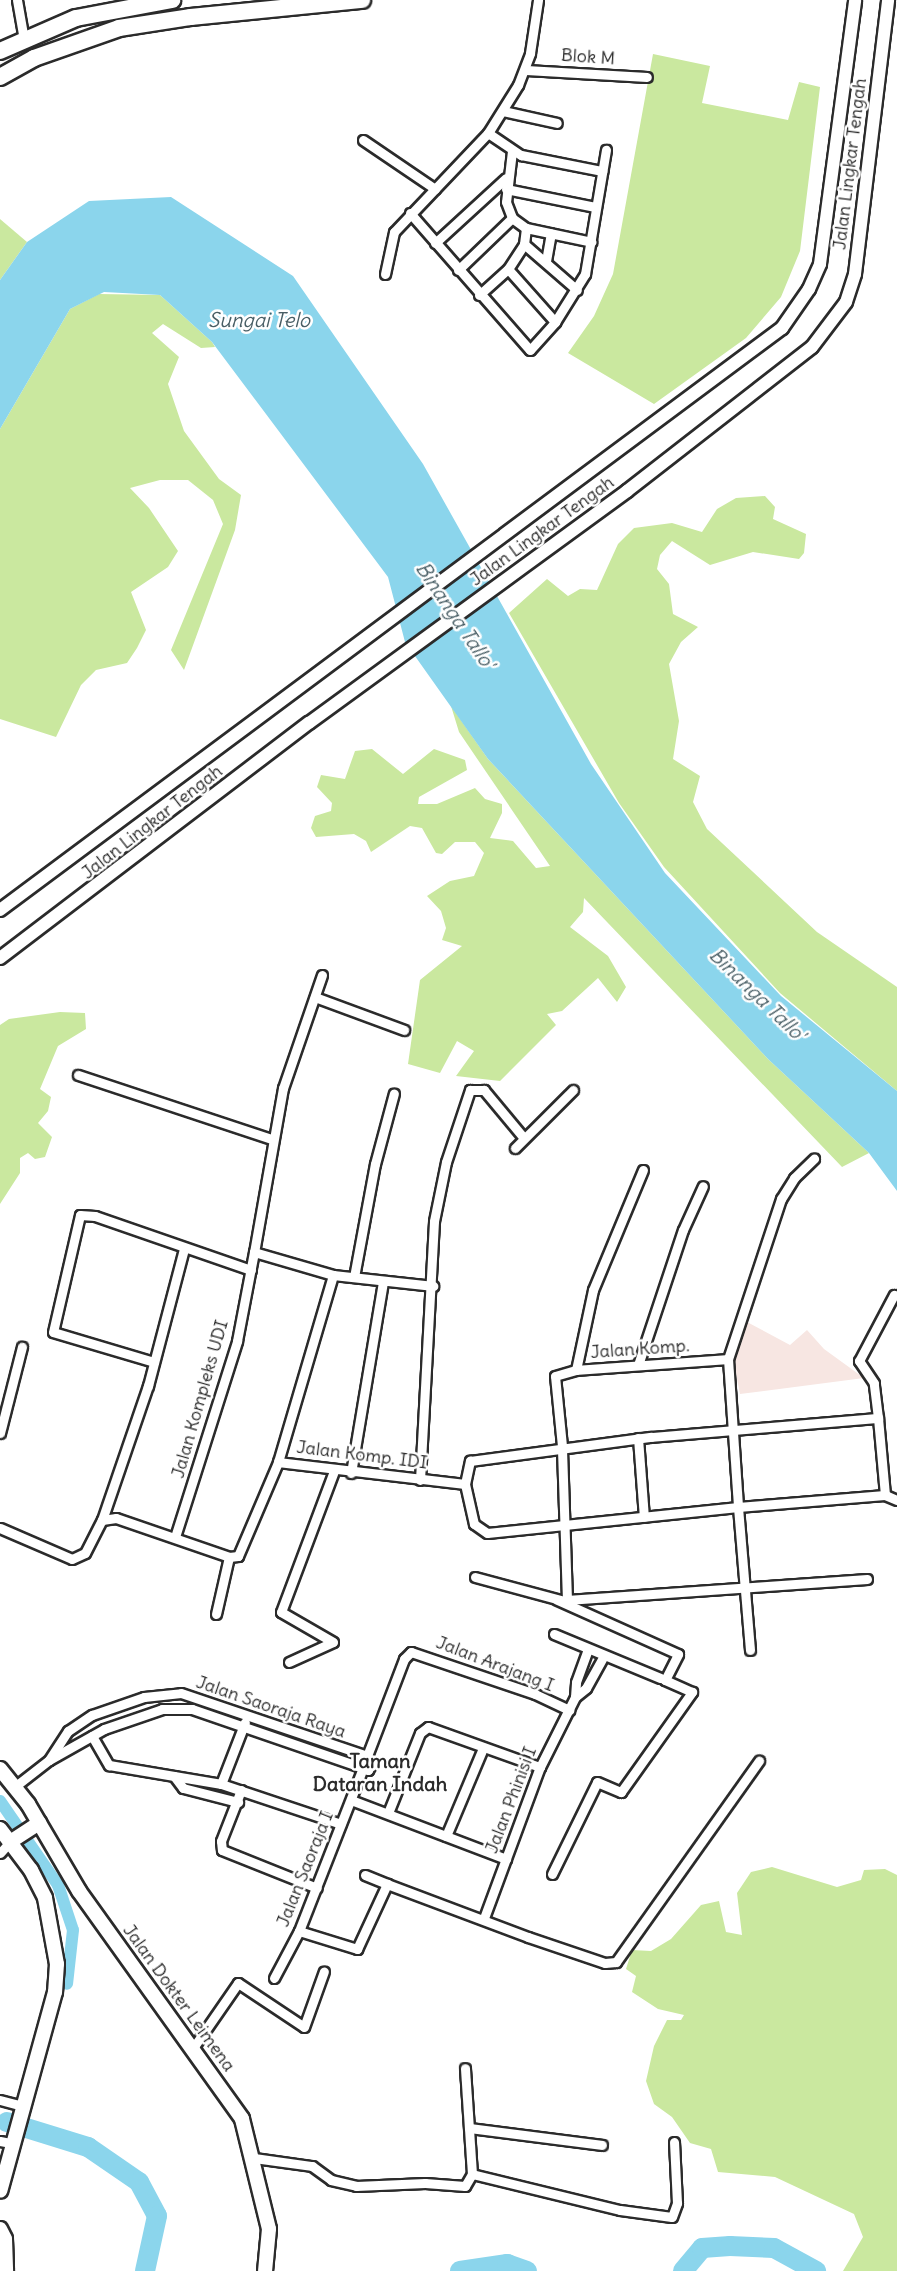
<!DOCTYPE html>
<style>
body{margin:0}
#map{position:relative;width:897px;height:2271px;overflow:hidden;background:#fff;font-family:Delius,sans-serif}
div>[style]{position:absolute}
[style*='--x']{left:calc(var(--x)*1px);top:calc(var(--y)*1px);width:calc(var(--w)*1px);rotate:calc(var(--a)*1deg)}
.built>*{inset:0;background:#f7e6e2}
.green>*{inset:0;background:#cae89f}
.water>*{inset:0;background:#8bd5ec}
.canal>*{height:12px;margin:-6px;padding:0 6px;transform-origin:6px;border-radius:6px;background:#8bd5ec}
.river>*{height:20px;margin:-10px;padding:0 10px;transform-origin:10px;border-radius:10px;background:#8bd5ec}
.roads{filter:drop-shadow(2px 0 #2b2b2b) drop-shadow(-2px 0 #2b2b2b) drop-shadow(0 2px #2b2b2b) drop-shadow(0 -2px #2b2b2b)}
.street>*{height:9px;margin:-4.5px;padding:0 4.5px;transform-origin:4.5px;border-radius:4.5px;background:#fff}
.secondary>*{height:12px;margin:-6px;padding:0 6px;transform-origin:6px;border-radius:6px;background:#fff}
.primary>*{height:14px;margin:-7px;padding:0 7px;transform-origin:7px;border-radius:7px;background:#fff}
.highway>*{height:16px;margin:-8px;padding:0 8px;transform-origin:8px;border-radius:8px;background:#fff}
span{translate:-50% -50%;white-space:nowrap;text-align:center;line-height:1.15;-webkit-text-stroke:5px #fff;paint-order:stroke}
.street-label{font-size:18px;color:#2b2b2b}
.water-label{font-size:20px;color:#485e65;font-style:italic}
.neighbourhood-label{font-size:20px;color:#2b2b2b;font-weight:700}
</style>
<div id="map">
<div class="built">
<div style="clip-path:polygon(747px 1322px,790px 1345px,807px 1330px,824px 1349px,864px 1378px,740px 1394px,732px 1353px)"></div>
</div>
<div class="green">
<div style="clip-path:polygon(653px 54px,710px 66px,702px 103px,788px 120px,799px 82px,820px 87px,800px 251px,781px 297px,746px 338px,654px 404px,568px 353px,594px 316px,613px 274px)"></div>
<div style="clip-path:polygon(0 219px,27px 242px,0 280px)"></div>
<div style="clip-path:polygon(99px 294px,160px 295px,212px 342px,215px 347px,201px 348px,163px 324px,152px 333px,179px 357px,168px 384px,184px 431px,219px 479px,241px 495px,235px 530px,184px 670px,171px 650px,223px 524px,213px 500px,188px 480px,160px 480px,130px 488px,149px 508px,178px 551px,168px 567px,131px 592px,146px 630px,137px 648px,127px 663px,96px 670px,81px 685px,56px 737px,0 719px,0 429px,70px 309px)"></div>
<div style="clip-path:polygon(765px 496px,775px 507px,773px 519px,806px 534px,804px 553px,799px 559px,753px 552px,710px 565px,672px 541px,660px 555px,657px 569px,669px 584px,673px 614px,698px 627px,681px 642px,669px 664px,679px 721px,673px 759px,700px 776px,693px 802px,707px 829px,817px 932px,897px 987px,897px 1091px,780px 993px,664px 867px,619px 803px,509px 613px,547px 579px,568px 596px,580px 589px,597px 590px,618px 544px,634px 528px,672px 523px,702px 532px,717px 509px,736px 498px)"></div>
<div style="clip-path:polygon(451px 706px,488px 759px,768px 1059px,869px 1153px,842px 1167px,584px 898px,583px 912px,570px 927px,608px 956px,626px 987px,617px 1002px,598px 978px,562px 1011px,547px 1014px,556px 1025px,500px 1081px,456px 1076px,474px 1051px,457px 1041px,440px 1073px,408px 1064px,420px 980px,462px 946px,442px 940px,446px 928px,441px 911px,427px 896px,450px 881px,474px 876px,484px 853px,475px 842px,455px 842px,442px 854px,436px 853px,422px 828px,410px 826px,371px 852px,366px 841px,354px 834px,316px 837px,311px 828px,315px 816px,331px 811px,332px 803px,317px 787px,321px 775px,345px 779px,355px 751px,372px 749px,403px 774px,434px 749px,465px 760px,467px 770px,419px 797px,418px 804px,437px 804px,475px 788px,485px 799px,502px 804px,502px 813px,490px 838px,513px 841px,536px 868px,550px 866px,459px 732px)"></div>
<div style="clip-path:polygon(60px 1012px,85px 1013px,86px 1029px,58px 1046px,40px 1089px,51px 1097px,48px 1111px,38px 1123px,52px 1137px,45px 1157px,35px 1159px,28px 1153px,20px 1158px,20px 1173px,0 1204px,0 1025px,9px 1019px)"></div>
<div style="clip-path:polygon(772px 1867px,837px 1887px,861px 1880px,864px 1870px,885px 1869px,897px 1875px,897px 2271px,843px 2271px,863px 2237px,854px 2214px,775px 2177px,718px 2172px,711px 2149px,690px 2143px,672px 2117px,654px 2104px,646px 2081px,654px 2046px,667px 2020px,681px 2020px,684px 2015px,658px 2009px,632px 1992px,636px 1976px,626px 1969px,632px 1950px,651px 1951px,671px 1939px,701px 1905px,719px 1901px,726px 1932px,742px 1935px,737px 1893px,751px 1872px)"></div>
</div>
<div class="water">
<div style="clip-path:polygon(171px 197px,293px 276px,423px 464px,591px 764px,665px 873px,781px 996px,897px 1091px,897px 1191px,869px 1153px,768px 1059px,488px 759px,405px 642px,388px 577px,212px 342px,160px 295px,104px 292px,70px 309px,0 429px,0 280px,27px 242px,89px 201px)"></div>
</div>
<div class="canal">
<div style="--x:0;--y:1801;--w:102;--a:55.4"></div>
<div style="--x:58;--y:1885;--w:47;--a:71.6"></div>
<div style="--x:73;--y:1930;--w:54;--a:96.3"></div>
</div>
<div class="river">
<div style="--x:7;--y:2122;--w:85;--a:17.2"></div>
<div style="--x:88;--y:2147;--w:62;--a:34.5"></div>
<div style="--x:139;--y:2182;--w:38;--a:62"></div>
<div style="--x:157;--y:2216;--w:56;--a:102.3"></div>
<div style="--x:460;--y:2271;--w:48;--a:-8.5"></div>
<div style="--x:507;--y:2264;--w:21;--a:19"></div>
<div style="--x:683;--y:2271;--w:30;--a:-50"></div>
<div style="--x:702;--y:2248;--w:28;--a:-4"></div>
<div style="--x:730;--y:2246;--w:44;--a:2.6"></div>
<div style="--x:774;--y:2248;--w:48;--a:28.7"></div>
</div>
<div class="roads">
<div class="street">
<div style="--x:17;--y:0;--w:39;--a:80"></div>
<div style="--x:526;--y:70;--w:121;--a:3.3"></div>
<div style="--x:503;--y:111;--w:55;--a:12.5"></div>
<div style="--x:488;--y:133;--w:40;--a:34"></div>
<div style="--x:521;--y:155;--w:83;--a:11.2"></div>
<div style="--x:363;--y:140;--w:87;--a:34.2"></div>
<div style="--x:512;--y:151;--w:51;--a:96.7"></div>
<div style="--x:506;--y:202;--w:17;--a:69"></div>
<div style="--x:512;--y:218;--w:17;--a:36"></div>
<div style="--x:526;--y:228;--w:16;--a:97"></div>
<div style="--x:524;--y:244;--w:70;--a:41"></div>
<div style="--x:506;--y:189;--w:91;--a:11.4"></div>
<div style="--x:410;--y:213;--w:182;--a:48.8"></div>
<div style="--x:530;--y:350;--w:38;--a:-48"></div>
<div style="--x:555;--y:322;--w:57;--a:-58"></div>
<div style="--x:585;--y:274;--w:126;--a:-80.4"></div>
<div style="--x:526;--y:228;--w:67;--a:12"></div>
<div style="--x:435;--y:243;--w:96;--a:-42.5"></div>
<div style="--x:546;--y:261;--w:28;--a:-80"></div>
<div style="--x:508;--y:269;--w:71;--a:48.4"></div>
<div style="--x:458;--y:270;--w:75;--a:-43.9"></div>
<div style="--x:385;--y:274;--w:43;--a:-77.9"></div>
<div style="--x:394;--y:232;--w:137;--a:-46.5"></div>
<div style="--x:488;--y:133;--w:57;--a:-58"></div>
<div style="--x:518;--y:85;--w:34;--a:-69"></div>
<div style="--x:530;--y:53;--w:54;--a:-81.4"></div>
<div style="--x:479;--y:295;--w:39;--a:-42"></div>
<div style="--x:508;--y:269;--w:30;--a:-57"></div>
<div style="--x:322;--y:975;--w:120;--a:109"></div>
<div style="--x:283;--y:1088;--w:167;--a:100"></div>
<div style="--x:254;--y:1252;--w:82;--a:16.2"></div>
<div style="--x:333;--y:1275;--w:101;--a:6.3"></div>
<div style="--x:315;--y:997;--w:95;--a:20.3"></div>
<div style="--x:78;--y:1075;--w:204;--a:18.3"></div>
<div style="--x:515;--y:1148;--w:82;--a:-45"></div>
<div style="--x:354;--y:1277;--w:115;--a:-79.5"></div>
<div style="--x:375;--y:1164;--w:73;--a:-75"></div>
<div style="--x:728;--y:1359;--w:169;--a:-71.7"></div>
<div style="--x:781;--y:1199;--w:25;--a:-58"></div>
<div style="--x:794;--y:1178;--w:28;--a:-44"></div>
<div style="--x:154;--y:1362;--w:105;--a:-163.5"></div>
<div style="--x:53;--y:1332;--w:120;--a:-77"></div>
<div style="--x:80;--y:1215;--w:15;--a:4"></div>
<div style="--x:95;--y:1216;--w:165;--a:19.1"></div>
<div style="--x:638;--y:1365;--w:142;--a:-71.6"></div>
<div style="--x:683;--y:1230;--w:48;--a:-65.6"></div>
<div style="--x:576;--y:1370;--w:82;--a:-78"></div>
<div style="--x:593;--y:1290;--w:130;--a:-67.4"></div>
<div style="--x:878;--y:1418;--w:35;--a:-97"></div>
<div style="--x:874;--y:1383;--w:27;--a:-124"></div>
<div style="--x:859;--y:1361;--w:75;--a:-62.1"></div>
<div style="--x:0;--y:1433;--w:89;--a:-75.7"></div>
<div style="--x:638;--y:1438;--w:79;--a:85.7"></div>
<div style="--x:278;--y:1462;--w:188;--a:6.7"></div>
<div style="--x:351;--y:1473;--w:194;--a:-80.5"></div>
<div style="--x:420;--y:1480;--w:259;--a:-86.9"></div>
<div style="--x:434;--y:1221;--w:60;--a:-78.5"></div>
<div style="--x:446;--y:1162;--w:76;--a:-71.6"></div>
<div style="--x:470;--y:1090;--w:14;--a:0"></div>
<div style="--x:484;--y:1090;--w:61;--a:50.3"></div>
<div style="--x:102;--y:1520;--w:142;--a:-71.1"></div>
<div style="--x:148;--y:1386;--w:142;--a:-75.3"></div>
<div style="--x:0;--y:1528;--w:78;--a:23.3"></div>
<div style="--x:72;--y:1559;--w:14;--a:-25"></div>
<div style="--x:85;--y:1553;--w:37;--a:-63"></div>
<div style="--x:102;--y:1520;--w:14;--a:-8"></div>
<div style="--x:116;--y:1518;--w:120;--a:19"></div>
<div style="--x:229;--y:1557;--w:9;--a:-6"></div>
<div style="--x:238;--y:1556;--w:102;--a:-66.9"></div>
<div style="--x:278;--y:1462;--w:195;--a:-73.6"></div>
<div style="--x:175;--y:1537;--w:206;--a:-72.4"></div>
<div style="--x:237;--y:1341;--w:91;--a:-79.2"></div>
<div style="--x:475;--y:1577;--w:89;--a:15"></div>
<div style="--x:867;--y:1579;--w:301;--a:176"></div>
<div style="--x:567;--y:1600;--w:154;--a:-91.9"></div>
<div style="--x:562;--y:1446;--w:70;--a:-95.7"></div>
<div style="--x:555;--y:1376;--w:22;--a:-16"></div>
<div style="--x:576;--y:1370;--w:152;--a:-4.1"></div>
<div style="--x:728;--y:1359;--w:148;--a:86.1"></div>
<div style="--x:738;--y:1507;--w:147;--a:-4.7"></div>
<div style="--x:885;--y:1495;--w:13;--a:23"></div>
<div style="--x:216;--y:1614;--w:58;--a:-77.2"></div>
<div style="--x:554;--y:1634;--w:115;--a:22.5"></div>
<div style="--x:750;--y:1650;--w:144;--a:-94.8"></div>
<div style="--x:738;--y:1507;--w:252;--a:174.1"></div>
<div style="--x:487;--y:1533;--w:16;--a:-145"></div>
<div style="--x:474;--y:1524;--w:41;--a:-102.7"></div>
<div style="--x:465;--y:1484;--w:24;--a:-78"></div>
<div style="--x:470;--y:1461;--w:183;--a:-7.6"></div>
<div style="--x:651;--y:1437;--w:228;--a:-4.8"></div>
<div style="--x:878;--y:1418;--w:77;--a:84.8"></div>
<div style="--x:289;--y:1662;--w:48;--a:-24.4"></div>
<div style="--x:333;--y:1642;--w:60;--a:-150"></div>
<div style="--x:281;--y:1612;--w:151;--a:-69.4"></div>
<div style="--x:575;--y:1697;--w:14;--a:-39"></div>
<div style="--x:586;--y:1688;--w:37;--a:-61"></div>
<div style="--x:92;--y:1736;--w:34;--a:60"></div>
<div style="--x:109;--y:1765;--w:114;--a:9.6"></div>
<div style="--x:221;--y:1784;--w:126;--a:18.4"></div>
<div style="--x:367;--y:1756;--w:104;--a:-69.1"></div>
<div style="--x:404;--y:1659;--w:10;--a:-45"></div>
<div style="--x:411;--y:1652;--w:131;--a:18.7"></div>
<div style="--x:535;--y:1694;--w:38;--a:25"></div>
<div style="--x:49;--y:1760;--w:35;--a:-57"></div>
<div style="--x:68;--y:1731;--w:29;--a:-34"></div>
<div style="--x:92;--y:1715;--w:55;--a:-19.1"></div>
<div style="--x:144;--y:1697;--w:37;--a:-6"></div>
<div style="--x:181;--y:1693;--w:196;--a:18.7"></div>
<div style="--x:367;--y:1756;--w:9;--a:54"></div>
<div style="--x:372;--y:1763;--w:8;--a:120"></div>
<div style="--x:368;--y:1770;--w:11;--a:-158"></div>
<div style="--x:358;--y:1766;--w:11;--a:-68"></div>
<div style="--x:174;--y:1776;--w:15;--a:53"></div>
<div style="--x:183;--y:1788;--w:57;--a:14.3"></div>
<div style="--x:221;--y:1784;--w:66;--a:-68.8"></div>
<div style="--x:13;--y:1788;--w:46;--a:-37.9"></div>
<div style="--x:49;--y:1760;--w:63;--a:-29.4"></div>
<div style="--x:104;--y:1729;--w:61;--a:-19"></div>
<div style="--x:162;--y:1709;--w:30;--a:0"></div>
<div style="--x:192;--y:1709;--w:176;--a:19"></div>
<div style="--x:241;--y:1790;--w:55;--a:111.4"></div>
<div style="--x:221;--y:1841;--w:9;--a:84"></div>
<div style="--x:222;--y:1850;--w:102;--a:21.8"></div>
<div style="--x:351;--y:1800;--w:166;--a:20.8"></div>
<div style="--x:388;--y:1813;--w:86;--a:-68.2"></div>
<div style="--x:420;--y:1733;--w:10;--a:-37"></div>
<div style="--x:428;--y:1727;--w:119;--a:19.7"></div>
<div style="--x:446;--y:1836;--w:95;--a:-67.2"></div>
<div style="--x:0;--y:1853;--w:15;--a:-48"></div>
<div style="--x:552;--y:1874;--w:102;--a:-63.9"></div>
<div style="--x:597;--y:1782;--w:26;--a:23"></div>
<div style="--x:621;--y:1792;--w:123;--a:-54.6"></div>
<div style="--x:692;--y:1692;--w:30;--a:-156"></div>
<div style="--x:665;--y:1680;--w:29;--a:-63"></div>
<div style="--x:678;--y:1654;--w:133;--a:-155.9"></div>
<div style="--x:365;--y:1875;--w:24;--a:22"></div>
<div style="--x:484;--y:1918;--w:161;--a:-69.7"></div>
<div style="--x:540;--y:1767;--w:78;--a:-63.4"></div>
<div style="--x:575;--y:1697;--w:15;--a:-86"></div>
<div style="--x:576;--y:1682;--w:35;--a:-70"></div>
<div style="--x:299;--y:1931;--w:61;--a:17.2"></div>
<div style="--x:357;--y:1949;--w:72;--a:-65.2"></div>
<div style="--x:387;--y:1884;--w:151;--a:20.6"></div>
<div style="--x:528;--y:1937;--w:81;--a:18.7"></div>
<div style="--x:605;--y:1963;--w:11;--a:-5"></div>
<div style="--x:616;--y:1962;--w:247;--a:-54.6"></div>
<div style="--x:274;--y:1978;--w:53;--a:-62"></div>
<div style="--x:299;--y:1931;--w:173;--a:-68.6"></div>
<div style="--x:193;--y:2048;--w:79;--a:-55.3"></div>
<div style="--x:238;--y:1983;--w:79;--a:33.7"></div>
<div style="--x:304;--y:2027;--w:59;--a:-70.3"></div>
<div style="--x:0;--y:2100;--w:24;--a:15"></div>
<div style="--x:470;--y:2128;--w:133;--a:7.3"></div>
<div style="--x:0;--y:2141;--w:10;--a:11"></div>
<div style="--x:254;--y:2158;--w:59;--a:7.9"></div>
<div style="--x:312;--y:2166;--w:24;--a:36"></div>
<div style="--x:331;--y:2180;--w:26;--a:13"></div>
<div style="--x:356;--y:2186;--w:69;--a:-2.5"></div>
<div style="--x:425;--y:2183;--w:40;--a:4.3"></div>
<div style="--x:465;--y:2186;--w:14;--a:-60"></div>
<div style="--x:472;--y:2174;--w:106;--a:-93.8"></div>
<div style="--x:472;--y:2174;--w:152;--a:13.7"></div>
<div style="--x:620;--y:2210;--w:52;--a:7.7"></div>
<div style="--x:672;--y:2217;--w:15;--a:-70"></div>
<div style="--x:677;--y:2203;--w:61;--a:-92.8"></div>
</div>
<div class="secondary">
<div style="--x:0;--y:910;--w:975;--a:-36.66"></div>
<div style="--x:782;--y:328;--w:47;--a:-55.3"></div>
<div style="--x:809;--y:289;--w:27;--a:-66"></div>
<div style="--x:820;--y:264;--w:266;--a:-82.4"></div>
<div style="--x:0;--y:958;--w:388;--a:-37.3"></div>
<div style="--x:309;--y:723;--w:394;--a:-36.1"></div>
<div style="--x:627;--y:491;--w:234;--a:-37.9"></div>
<div style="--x:812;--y:347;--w:56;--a:-52.9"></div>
<div style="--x:846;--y:302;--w:29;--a:-72"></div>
<div style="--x:855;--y:274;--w:276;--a:-83.1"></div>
</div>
<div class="primary">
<div style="--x:0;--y:1769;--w:45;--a:51.3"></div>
<div style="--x:28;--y:1804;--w:101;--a:59.6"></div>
<div style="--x:79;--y:1891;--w:280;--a:54.4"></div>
<div style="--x:242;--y:2119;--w:113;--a:76.2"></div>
<div style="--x:269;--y:2229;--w:42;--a:95.4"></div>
<div style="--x:0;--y:1829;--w:51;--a:52.9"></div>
<div style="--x:31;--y:1870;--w:31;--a:63"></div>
<div style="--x:45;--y:1898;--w:67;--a:79.7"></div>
<div style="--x:57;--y:1964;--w:28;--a:94"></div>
<div style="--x:55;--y:1992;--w:206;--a:105.4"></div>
<div style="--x:10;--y:1842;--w:35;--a:-33"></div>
<div style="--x:0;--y:2229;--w:11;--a:63"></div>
<div style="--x:5;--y:2239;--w:32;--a:88"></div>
</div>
<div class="highway">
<div style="--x:0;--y:51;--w:83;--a:-23.5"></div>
<div style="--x:76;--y:18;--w:98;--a:-10.6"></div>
<div style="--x:0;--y:77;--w:39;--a:-29"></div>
<div style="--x:34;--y:58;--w:90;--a:-19.4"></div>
<div style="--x:119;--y:28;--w:73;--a:-8.7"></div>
<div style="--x:191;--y:17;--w:172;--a:-5.7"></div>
</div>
</div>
<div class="street-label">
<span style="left:588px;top:57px;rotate:4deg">Blok M</span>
<span style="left:850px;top:164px;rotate:-83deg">Jalan Lingkar Tengah</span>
<span style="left:542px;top:531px;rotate:-36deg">Jalan Lingkar Tengah</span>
<span style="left:152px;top:822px;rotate:-38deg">Jalan Lingkar Tengah</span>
<span style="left:640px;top:1349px;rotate:-4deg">Jalan Komp.</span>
<span style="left:200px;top:1399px;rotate:-74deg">Jalan Kompleks UDI</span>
<span style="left:362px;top:1455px;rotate:7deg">Jalan Komp. IDI</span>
<span style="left:495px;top:1664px;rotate:21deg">Jalan Arajang I</span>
<span style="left:271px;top:1707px;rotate:19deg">Jalan Saoraja Raya</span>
<span style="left:511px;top:1800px;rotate:-69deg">Jalan Phinisi I</span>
<span style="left:305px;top:1869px;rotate:-68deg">Jalan Saoraja I</span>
<span style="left:179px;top:1998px;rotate:54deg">Jalan Dokter Leimena</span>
</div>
<div class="water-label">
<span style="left:259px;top:319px">Sungai Telo</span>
<span style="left:456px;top:615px;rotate:56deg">Binanga Tallo'</span>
<span style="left:758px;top:994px;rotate:44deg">Binanga Tallo'</span>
</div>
<div class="neighbourhood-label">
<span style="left:380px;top:1772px">Taman<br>Dataran Indah</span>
</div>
</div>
